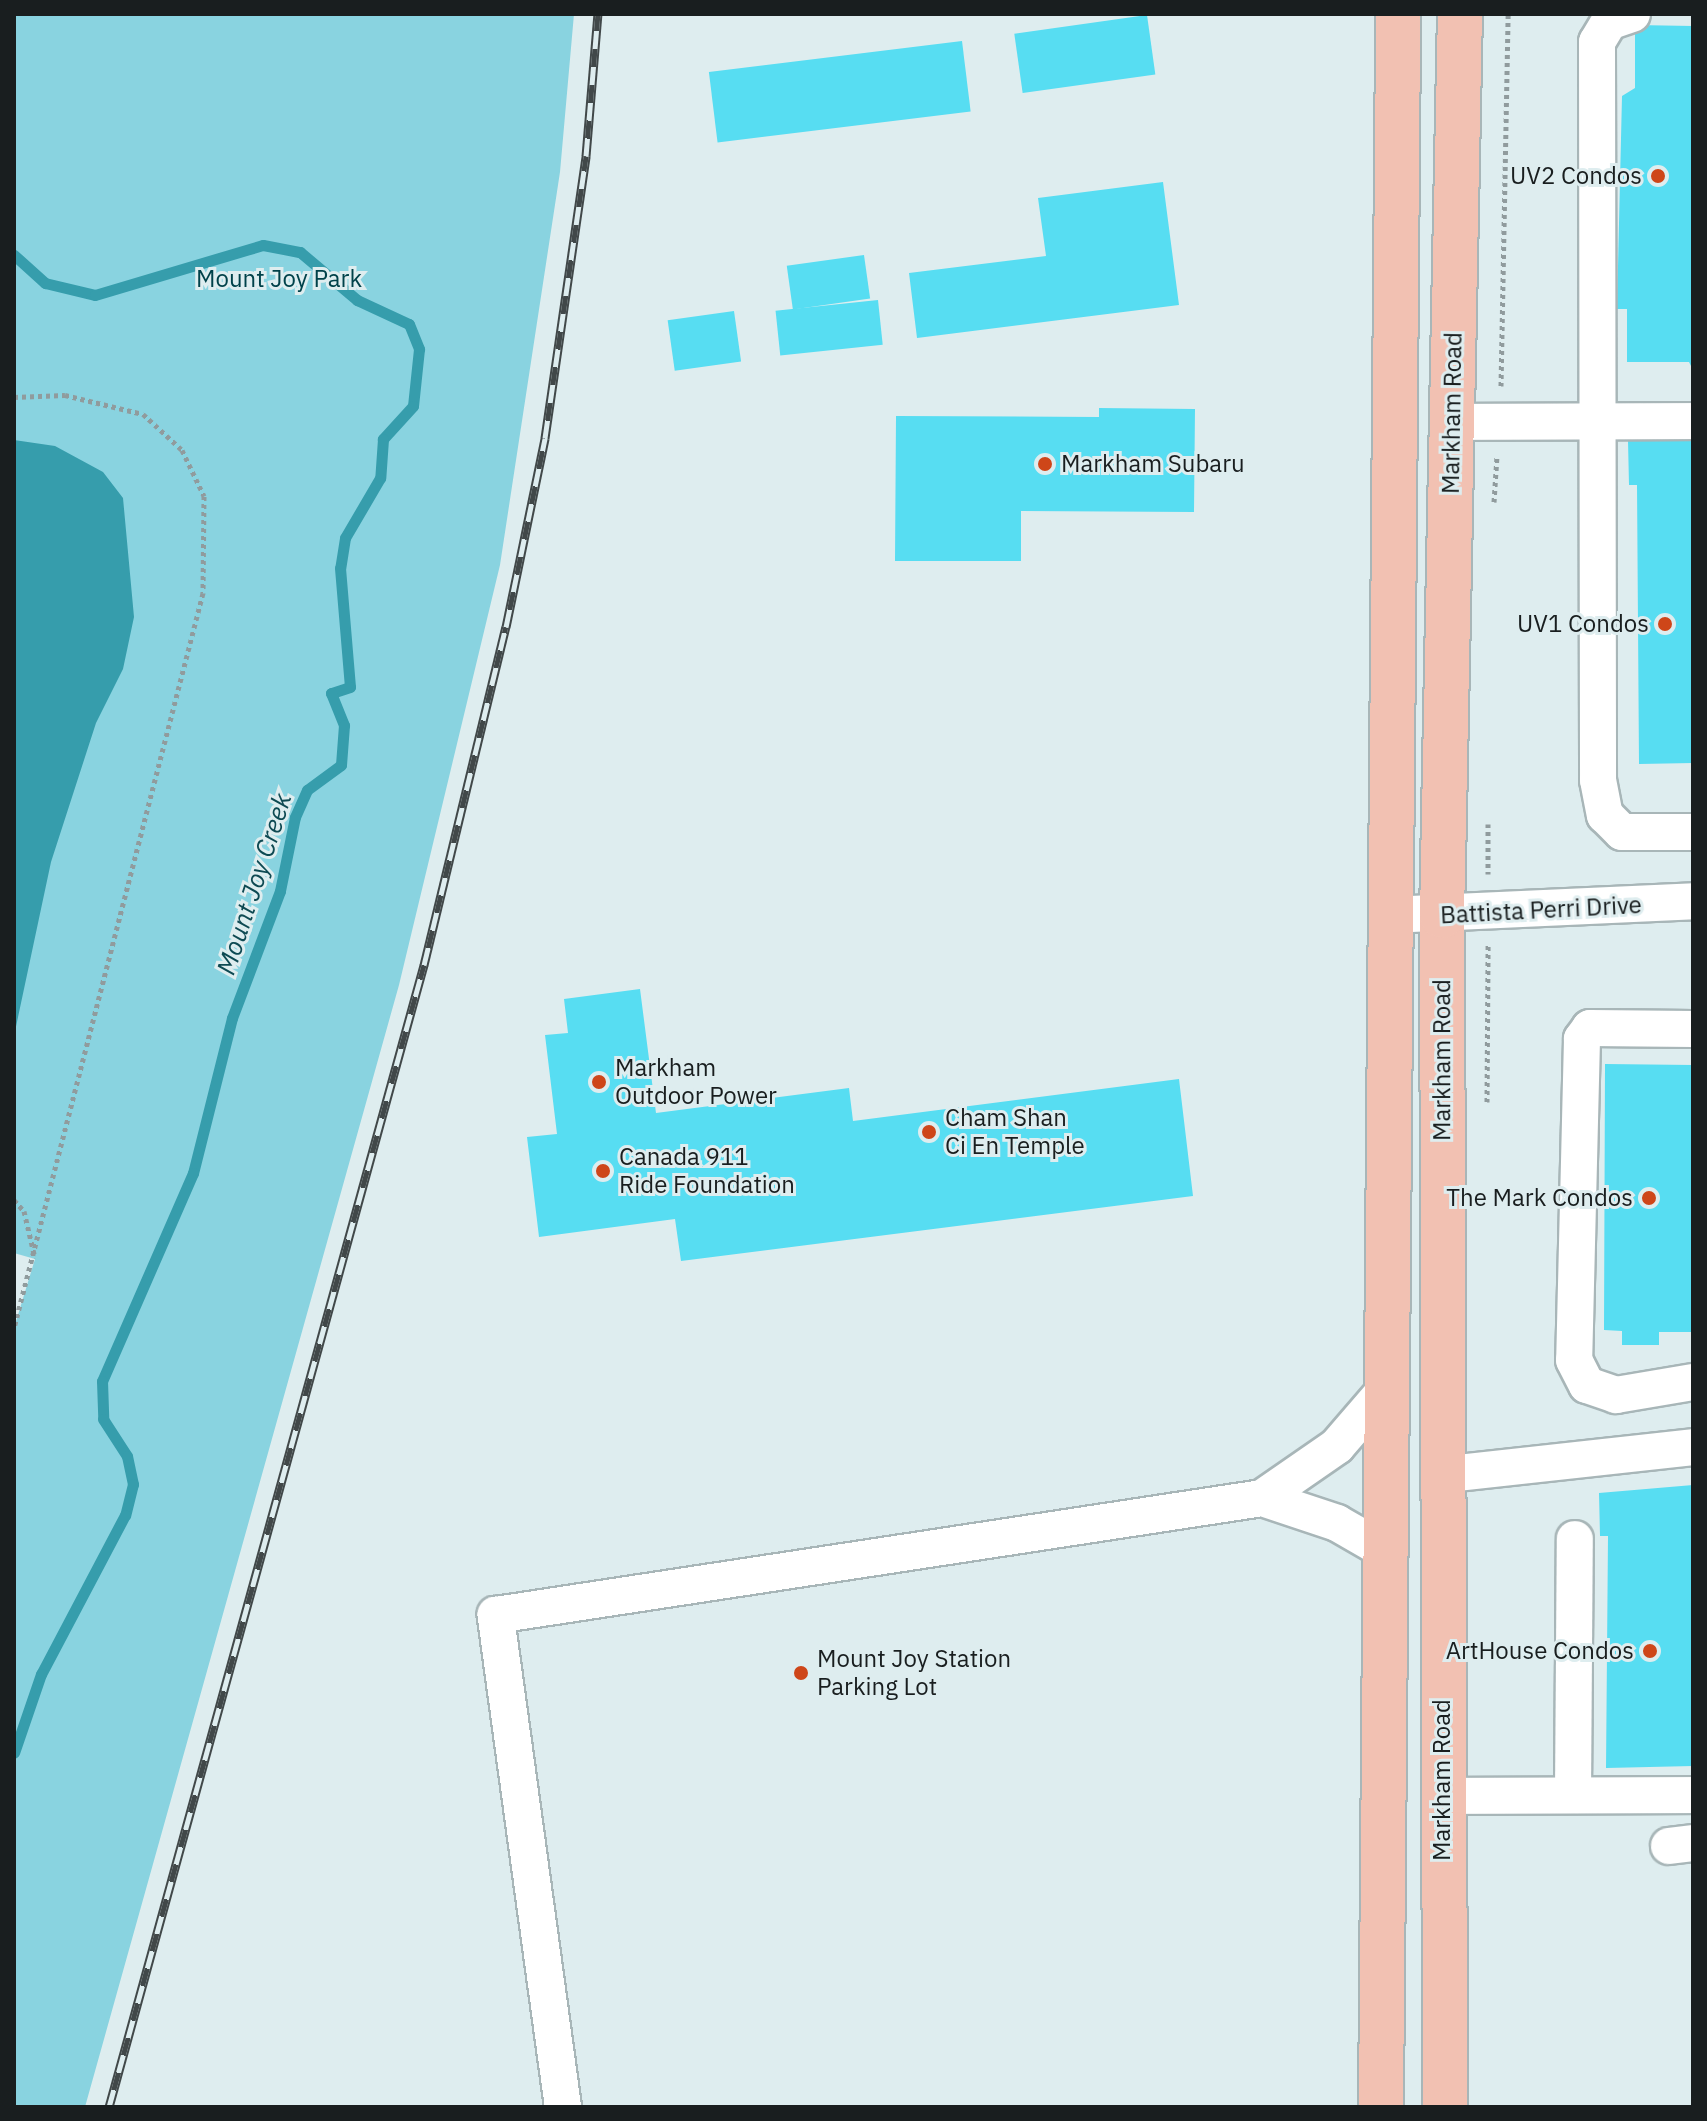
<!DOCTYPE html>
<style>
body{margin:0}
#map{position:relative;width:1707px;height:2121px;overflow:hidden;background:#deedef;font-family:"IBM Plex Sans",sans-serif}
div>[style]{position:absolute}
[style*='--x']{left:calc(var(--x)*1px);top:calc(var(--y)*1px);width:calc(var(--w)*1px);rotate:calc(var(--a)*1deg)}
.green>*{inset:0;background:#89d3e0}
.water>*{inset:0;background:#369dac}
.stream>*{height:11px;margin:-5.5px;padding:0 5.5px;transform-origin:5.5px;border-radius:5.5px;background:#369dac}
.building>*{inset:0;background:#57ddf2;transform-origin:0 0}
.path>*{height:5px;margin-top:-2.5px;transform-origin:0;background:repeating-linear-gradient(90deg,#909b9d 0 4px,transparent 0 8px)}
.roads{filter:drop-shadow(2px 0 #a8b6b8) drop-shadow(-2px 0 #a8b6b8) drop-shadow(0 2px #a8b6b8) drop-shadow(0 -2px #a8b6b8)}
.minor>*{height:36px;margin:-18px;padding:0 18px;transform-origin:18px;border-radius:18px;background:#fff}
.major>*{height:44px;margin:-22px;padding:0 22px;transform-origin:22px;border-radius:22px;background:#f2c1b2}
.rail>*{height:9px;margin-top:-4.5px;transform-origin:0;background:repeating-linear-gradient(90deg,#deedef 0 18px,#414849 0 36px);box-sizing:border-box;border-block:2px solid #414849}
.dots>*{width:22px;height:22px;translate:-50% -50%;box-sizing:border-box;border:4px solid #deedef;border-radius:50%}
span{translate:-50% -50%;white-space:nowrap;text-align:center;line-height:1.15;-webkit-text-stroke:6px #deedef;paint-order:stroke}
.poi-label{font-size:24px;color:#191e1f}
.right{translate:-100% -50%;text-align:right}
.left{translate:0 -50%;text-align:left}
.park-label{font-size:24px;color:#00424a}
.street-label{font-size:24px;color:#191e1f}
.water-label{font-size:26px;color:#0e4a53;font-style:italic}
.frame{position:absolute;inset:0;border:16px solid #191e1f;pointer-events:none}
</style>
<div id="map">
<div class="green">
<div style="clip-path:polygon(14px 14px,574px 14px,560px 172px,500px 565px,399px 985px,85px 2107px,14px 2107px,14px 1328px,35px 1259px,14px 1253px)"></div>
</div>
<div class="water">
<div style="clip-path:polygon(14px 440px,55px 446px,103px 472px,123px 498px,134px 617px,123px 669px,96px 723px,51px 862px,14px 1036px)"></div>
</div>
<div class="stream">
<div style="--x:14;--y:255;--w:42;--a:42.1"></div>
<div style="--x:45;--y:283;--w:51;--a:13.5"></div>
<div style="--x:95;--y:295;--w:175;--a:-16.6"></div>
<div style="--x:263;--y:245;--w:38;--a:11"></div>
<div style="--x:300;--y:252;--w:75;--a:40.1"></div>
<div style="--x:357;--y:300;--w:57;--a:24.8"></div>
<div style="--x:409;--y:324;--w:27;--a:68"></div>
<div style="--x:419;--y:349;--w:57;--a:96"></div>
<div style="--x:413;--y:406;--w:45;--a:132.3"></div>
<div style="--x:383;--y:439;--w:39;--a:94"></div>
<div style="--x:380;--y:478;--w:69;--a:120.3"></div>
<div style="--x:345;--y:538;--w:30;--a:99"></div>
<div style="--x:340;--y:568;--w:119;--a:85.2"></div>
<div style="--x:350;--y:687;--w:20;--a:162"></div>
<div style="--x:331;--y:693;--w:35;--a:68"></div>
<div style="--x:344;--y:725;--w:40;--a:94.3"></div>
<div style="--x:341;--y:765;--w:42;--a:143.7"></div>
<div style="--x:307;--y:790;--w:30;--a:114"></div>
<div style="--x:295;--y:817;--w:76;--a:101.5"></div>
<div style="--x:280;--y:891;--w:136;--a:110.7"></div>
<div style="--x:232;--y:1018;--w:160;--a:104.1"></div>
<div style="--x:193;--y:1173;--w:227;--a:113.6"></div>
<div style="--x:102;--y:1381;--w:38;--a:88"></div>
<div style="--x:103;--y:1419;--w:44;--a:57"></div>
<div style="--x:127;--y:1456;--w:29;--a:78"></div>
<div style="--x:133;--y:1484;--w:32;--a:104"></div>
<div style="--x:125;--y:1515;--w:180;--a:117.8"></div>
<div style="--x:41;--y:1674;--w:83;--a:108.9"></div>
</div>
<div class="building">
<div style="left:1147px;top:15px;width:60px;height:134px;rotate:82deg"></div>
<div style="clip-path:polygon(1635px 25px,1693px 26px,1693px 370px,1689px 362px,1627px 362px,1627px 309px,1617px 309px,1622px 96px,1635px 88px)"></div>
<div style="left:962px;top:41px;width:71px;height:255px;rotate:83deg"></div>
<div style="clip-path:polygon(1163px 182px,1179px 305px,917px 338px,909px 273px,1046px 256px,1038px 198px)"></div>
<div style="left:864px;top:255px;width:44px;height:78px;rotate:82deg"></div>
<div style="left:878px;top:300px;width:45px;height:103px;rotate:84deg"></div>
<div style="left:734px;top:311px;width:51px;height:67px;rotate:82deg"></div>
<div style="clip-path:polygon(1099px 408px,1195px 409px,1194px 512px,1021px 511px,1021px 561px,895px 561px,896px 416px,1099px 417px)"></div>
<div style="clip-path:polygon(1686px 435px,1693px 435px,1693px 763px,1639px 764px,1637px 485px,1629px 485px,1628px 441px,1686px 441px)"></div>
<div style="clip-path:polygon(640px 989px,656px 1113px,849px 1088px,853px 1121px,1179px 1079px,1193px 1196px,681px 1261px,675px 1219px,539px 1237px,527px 1137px,557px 1134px,545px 1035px,568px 1033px,564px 999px)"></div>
<div style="clip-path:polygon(1605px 1064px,1693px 1065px,1693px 1332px,1659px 1332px,1659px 1345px,1622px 1345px,1622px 1331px,1604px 1330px)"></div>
<div style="clip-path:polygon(1693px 1485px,1693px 1766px,1606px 1768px,1608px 1536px,1600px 1536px,1599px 1493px)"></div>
</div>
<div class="path">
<div style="--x:1501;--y:386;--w:372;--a:-88.9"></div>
<div style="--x:14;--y:397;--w:51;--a:-2.2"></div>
<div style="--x:65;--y:395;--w:80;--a:13.7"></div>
<div style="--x:143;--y:414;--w:53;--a:42.7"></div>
<div style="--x:182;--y:450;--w:51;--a:64.4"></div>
<div style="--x:204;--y:496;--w:97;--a:90.6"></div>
<div style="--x:203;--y:593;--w:759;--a:104.42"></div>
<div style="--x:1494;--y:502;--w:46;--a:-86.3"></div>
<div style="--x:1488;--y:824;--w:50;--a:90"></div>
<div style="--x:1487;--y:1102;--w:158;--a:-89.6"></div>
<div style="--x:14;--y:1200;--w:15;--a:48"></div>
<div style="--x:24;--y:1211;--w:48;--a:76.8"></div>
</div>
<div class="roads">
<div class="minor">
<div style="--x:1632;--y:14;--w:24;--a:161"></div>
<div style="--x:1609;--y:22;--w:23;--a:121"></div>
<div style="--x:1597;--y:42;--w:738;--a:89.92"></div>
<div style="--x:1598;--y:780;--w:36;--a:79"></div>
<div style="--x:1605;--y:815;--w:24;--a:45"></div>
<div style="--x:1622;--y:832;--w:71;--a:0"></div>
<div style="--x:1452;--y:422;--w:241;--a:-0.2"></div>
<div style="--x:1390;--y:915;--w:303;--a:-2.6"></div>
<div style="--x:1693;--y:1029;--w:103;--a:-179.4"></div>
<div style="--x:1590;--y:1028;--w:14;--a:126"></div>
<div style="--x:1582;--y:1039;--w:321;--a:91.4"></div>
<div style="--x:1574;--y:1360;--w:28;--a:63"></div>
<div style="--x:1587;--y:1385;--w:31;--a:19"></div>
<div style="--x:1616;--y:1395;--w:78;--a:-9.6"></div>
<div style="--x:1440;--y:1475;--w:255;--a:-6.3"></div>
<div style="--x:1262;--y:1498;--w:79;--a:18.4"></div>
<div style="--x:1337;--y:1523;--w:54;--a:29.9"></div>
<div style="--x:1573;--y:1795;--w:256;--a:-89.6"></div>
<div style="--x:1442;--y:1796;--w:251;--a:-0.2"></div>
<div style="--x:1669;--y:1846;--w:24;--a:-7"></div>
<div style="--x:563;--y:2107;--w:497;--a:-97.8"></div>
<div style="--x:496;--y:1615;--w:775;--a:-8.68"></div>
<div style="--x:1262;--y:1498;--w:91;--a:-34.7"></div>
<div style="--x:1337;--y:1446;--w:75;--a:-49.3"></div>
</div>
<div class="major">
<div style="--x:1381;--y:2107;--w:2093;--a:-89.53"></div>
<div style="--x:1445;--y:2107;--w:1191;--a:-90.14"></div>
<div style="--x:1442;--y:916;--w:902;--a:-88.86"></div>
</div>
</div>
<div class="rail">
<div style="--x:109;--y:2107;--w:1185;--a:-74.58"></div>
<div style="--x:424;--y:965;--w:348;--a:-76.4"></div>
<div style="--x:506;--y:627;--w:193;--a:-78.3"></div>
<div style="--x:545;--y:438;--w:285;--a:-81.7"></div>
<div style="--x:586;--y:156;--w:143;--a:-85.2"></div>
</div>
<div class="dots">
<div style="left:1658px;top:176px;background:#ce4619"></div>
<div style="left:1045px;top:464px;background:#ce4619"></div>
<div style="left:1665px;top:624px;background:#ce4619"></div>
<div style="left:599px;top:1082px;background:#ce4619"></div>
<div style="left:929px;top:1132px;background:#ce4619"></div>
<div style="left:603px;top:1171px;background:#ce4619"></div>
<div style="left:1649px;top:1198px;background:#ce4619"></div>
<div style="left:1650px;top:1651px;background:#ce4619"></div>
<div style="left:801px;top:1673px;background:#ce4619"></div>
</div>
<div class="poi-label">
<span class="right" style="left:1642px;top:176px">UV2 Condos</span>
<span class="left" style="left:1061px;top:464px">Markham Subaru</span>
<span class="right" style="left:1649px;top:624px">UV1 Condos</span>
<span class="left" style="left:615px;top:1082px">Markham<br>Outdoor Power</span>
<span class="left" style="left:945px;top:1132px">Cham Shan<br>Ci En Temple</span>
<span class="left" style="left:619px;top:1171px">Canada 911<br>Ride Foundation</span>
<span class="right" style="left:1633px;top:1198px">The Mark Condos</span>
<span class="right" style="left:1634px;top:1651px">ArtHouse Condos</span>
<span class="left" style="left:817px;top:1673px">Mount Joy Station<br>Parking Lot</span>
</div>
<div class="park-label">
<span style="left:279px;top:279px">Mount Joy Park</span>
</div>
<div class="street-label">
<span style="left:1452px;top:413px;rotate:-89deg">Markham Road</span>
<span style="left:1541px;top:910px;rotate:-3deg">Battista Perri Drive</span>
<span style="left:1442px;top:1060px;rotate:-90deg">Markham Road</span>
<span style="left:1442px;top:1780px;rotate:-90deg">Markham Road</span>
</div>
<div class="water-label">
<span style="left:254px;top:884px;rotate:-72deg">Mount Joy Creek</span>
</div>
<div class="frame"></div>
</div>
